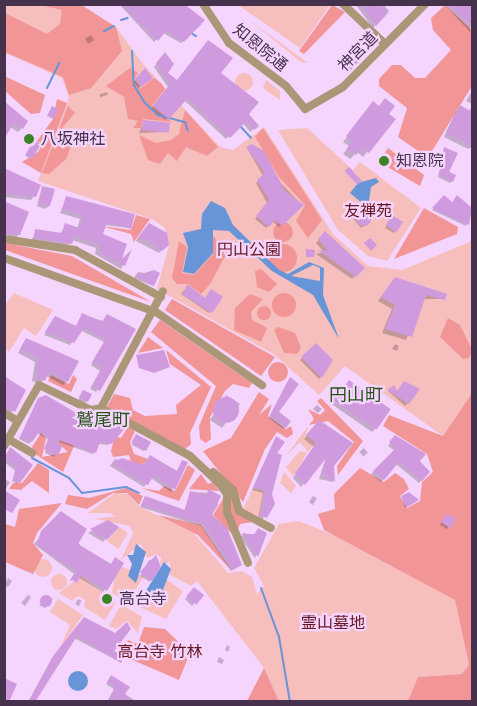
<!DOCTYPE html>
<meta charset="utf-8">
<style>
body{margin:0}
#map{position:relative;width:477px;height:706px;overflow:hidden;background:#f5d5fe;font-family:Jost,"Noto Sans JP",sans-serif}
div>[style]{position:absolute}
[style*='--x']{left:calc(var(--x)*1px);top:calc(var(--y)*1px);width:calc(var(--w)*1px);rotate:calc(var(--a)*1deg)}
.green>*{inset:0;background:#f7bebe}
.round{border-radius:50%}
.forest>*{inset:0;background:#f19597}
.water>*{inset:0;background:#6894d8}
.shadow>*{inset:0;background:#0003;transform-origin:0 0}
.stream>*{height:2px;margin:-1px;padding:0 1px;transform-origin:1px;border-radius:1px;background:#6894d8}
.building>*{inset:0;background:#d09adf;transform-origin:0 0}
.minor>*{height:8px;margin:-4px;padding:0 4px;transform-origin:4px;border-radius:4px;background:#ab9777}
.dots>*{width:16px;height:16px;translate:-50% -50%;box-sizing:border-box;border:3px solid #f5d5fe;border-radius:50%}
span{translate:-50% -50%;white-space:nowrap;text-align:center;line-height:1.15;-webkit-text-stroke:4.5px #f5d5fe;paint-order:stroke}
.street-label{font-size:16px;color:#47324d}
.poi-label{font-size:16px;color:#47324d}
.left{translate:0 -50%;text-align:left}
.park-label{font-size:16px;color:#671520}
.neighbourhood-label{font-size:18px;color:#275319}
.frame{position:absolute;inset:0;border:6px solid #47324d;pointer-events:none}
</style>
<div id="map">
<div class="green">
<div style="clip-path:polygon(5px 5px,82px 5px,116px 27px,143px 64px,220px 147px,233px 150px,264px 127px,333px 234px,368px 266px,402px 270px,472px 241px,472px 393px,443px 436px,345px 366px,319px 395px,275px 355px,157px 289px,169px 245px,165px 228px,152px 219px,38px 181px,69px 98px,62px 78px,5px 53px)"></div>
<div style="clip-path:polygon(238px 5px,330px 5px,300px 48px)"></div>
<div style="clip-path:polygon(249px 20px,308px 63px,301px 62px)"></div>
<div class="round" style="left:235px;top:73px;width:18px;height:18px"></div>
<div style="clip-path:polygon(266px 80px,280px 91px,280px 100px,263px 88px)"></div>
<div style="clip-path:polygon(307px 128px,353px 170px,360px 162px,421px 208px,387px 261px,368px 256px,338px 230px,278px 130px)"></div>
<div style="clip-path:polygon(14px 293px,53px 310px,36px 336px,24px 328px,9px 352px,5px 348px,5px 305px)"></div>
<div style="clip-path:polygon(308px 426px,306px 435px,318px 440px,308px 452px,300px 442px,286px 456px)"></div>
<div style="clip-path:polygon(300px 451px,307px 453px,293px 477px,286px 467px)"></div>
<div style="clip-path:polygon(284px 472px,296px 486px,291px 493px,280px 483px)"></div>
<div style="clip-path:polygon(253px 488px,264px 491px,259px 517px,243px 509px)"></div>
<div style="clip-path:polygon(115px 493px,127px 494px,140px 507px,192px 531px,228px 573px,242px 571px,252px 577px,257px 594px,264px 586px,254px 568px,279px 524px,299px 521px,343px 539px,455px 600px,469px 665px,462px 674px,418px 677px,408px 701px,279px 701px,264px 668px,197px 581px,191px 586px,170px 575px,170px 562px,159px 565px,162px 558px,156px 554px,147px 558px,141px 544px,121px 560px,133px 533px,130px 526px,95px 519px,116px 516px,109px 513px,88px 513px)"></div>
<div style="clip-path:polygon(119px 527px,128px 533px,118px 549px,107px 541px)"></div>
<div class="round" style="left:34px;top:559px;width:18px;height:18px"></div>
<div style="clip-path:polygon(117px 564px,143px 577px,128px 602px,112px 593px)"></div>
<div class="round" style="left:51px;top:574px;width:16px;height:16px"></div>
<div style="clip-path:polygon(81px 576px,116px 602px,105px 620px,84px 607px,85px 600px,78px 596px,72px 601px,59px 593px)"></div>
<div style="clip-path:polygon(167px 580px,183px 591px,166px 619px,134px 604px,157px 601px)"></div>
<div style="clip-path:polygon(58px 599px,83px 615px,60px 648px,70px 625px,50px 612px)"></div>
<div style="clip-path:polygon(121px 604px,142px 617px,138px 633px,127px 621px,116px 629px,109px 626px)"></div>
</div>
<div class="forest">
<div style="clip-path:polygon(36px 4px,81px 5px,116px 27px,122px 51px,91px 88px,69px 95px,63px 77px,5px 52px,5px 13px,47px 34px,60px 24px,62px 10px)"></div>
<div style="clip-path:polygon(332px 5px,345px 12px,304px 54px,299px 51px)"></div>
<div style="clip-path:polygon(445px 5px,472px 30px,472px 86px,432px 151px,424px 155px,398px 137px,407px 108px,379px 86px,379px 79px,392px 65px,401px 65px,415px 78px,425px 78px,451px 50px,433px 30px,431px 18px)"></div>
<div style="clip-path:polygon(130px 68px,138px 73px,134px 79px,141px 88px,154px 78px,161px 83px,165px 89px,152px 106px,172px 122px,143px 119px,141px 128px,133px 128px,138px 121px,128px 119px,124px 97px,106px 86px)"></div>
<div style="clip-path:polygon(4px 76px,45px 95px,40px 113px,31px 114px,5px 91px)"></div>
<div style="clip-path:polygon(57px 99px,67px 103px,41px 173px,22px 162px,38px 152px,42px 144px,37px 141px,53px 119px)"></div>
<div style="clip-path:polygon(68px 106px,75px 113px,62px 128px,72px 144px,66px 159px,49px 174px,42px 173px)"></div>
<div style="clip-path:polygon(185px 110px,218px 147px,207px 156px,186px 147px,177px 161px,168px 153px,160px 164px,148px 160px,139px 135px,156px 143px,171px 140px,179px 134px)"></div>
<div style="clip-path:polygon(263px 128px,322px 220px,308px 238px,296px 221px,305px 205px,279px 177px,255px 137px)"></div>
<div style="clip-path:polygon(388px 148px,424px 175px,420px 186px,379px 162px)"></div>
<div style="clip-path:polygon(424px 208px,458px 227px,457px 234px,394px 259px)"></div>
<div style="clip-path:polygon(136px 215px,150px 219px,134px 242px,131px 234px,101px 226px,131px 230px)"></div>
<div class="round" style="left:273px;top:222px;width:20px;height:20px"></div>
<div style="clip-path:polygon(212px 235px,228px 251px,210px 284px,201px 294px,188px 284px,177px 284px,172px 278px,179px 241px,187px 247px,182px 273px,194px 275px,213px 254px)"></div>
<div style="clip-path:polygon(5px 243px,72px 256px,151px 302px,5px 250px)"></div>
<div class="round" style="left:269px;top:244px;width:28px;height:28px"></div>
<div style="clip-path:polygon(261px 269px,277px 284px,269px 292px,257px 287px,255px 271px)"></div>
<div class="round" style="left:272px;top:293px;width:24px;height:24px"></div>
<div style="clip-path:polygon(250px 294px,263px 299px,251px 312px,252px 320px,267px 328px,261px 342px,234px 330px,235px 308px)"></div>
<div style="clip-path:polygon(172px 299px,275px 357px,261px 376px,165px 310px)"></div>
<div class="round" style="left:257px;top:306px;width:14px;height:14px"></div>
<div style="clip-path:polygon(448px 318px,460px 325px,472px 350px,469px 358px,463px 359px,440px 337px)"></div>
<div style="clip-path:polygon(160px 320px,252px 383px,249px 388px,233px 384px,225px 391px,210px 417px,211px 439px,206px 443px,200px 439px,199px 426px,216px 386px,151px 332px)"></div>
<div style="clip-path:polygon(278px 327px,295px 333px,301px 348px,297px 354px,284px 353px,274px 330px)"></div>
<div style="clip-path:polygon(148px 337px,163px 348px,138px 353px)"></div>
<div style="clip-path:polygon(166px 350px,211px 387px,190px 433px,191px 444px,184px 450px,107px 407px,114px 394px,130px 398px,133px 410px,145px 416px,177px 414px,176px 405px,201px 385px,170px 364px)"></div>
<div class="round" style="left:268px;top:362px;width:20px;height:20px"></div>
<div style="clip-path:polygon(51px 375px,69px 384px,73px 375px,77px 379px,71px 392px,48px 381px)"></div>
<div style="clip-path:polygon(259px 392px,269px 399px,259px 415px,272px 404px,268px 416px,286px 429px,291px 426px,293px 434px,287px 438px,277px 432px,265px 449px,243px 502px,203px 451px,231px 438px)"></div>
<div style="clip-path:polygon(472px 393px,472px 701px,408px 701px,418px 677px,462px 674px,469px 665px,455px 600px,324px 530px,318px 514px,335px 509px,334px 494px,360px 468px,384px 482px,395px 473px,404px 479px,409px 489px,400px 496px,407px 508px,420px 501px,422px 482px,433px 472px,427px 454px,383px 426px,389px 415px,443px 436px)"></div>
<div style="clip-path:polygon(321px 398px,363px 441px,338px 475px,337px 466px,354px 442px,328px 421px,309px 425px,314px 419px,308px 409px,320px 415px,325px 410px,317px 401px)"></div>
<div style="clip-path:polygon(128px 427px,135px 431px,130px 442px,134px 454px,148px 459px,134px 472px,129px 455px,113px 457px,111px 451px,115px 436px,121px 438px)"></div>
<div style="clip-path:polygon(41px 433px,46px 438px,42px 457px,68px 452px,58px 443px,61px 438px,74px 446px,63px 472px,35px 454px,32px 447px)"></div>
<div style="clip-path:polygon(38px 463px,49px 470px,49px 493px,32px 481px,21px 490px,9px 489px,13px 483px,22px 483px)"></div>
<div style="clip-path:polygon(188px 465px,195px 470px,179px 501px,141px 488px,159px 491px,164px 486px,175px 491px)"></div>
<div style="clip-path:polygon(201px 474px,208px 484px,213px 482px,219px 491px,189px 489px)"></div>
<div style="clip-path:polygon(126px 488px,143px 496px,139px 505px,127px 493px,113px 493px,87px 509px,65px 504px,68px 495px,89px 498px)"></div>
<div style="clip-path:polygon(229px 489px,253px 522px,240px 524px,235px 537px,213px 515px)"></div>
<div style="clip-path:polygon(62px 503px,37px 533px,33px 543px,43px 555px,33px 574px,5px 562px,5px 524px,15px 527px,19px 509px)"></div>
<div style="clip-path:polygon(158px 515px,201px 525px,232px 571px,198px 535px)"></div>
<div style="clip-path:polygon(144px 627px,165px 629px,190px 653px,179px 680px,128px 658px,121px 648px,128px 640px,138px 644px)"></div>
<div style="clip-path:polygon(264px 668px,279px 701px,247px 701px)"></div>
</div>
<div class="water">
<div style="clip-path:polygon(376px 178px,379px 182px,371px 187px,368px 208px,350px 193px,358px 183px)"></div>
<div style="clip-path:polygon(evenodd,211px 201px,225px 208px,233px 225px,279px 270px,288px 274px,309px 262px,324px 268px,323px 295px,339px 339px,313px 295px,272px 271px,229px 231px,213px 230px,213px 253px,194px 274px,183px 272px,188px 247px,183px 233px,201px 229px,202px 214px,211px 201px,313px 265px,320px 268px,320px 281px,291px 276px,313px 265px)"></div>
<div style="clip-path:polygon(136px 544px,146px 552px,136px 583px,128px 576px,132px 564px,127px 555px,133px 555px)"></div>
<div style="clip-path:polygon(164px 562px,171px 569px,161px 595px,139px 602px)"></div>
<div class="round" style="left:68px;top:671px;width:20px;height:20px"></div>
</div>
<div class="shadow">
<div style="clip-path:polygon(119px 4px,179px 4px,202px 24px,181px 43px,163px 33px,154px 42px)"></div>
<div style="clip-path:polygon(383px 4px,389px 11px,373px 28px,356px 5px)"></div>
<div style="clip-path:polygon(469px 4px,472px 8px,470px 32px,445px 5px)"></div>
<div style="left:91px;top:35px;width:6px;height:7px;rotate:59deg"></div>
<div style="left:361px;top:47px;width:6px;height:28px;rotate:39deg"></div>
<div style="clip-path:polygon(165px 54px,166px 73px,177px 82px,219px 73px,257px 126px,250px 132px,243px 123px,226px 139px,184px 100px,165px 120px,151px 109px,168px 87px,154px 67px)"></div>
<div style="clip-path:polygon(145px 70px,151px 78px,138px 88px,134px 82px)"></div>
<div style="clip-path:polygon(472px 91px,472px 104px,466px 101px)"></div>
<div style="left:107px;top:92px;width:3px;height:8px;rotate:72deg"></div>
<div style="clip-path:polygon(472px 105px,472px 147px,468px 149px,444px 137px,456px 111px,469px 112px)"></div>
<div style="clip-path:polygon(4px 106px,22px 128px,18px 132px,10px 127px)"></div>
<div style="clip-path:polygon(369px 108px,394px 119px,363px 157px,357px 152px,350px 159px,343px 154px,349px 146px,343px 142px)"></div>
<div style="clip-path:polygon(144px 121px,167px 132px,139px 133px)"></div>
<div style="clip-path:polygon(247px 148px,302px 205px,279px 227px,272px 221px,266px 228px,255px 219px,267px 203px,256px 183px,263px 176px)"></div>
<div style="clip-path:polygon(444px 149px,452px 181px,450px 183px,438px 177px)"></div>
<div style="clip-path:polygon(4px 169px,34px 196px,31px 200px,4px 197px)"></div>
<div style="clip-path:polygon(42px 187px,49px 206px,45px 209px,37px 206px)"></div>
<div style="clip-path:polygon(444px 197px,452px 203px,457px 197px,472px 210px,466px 226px,432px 210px)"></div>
<div style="clip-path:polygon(67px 198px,130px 228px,104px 225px,101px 235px,125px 244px,119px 264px,128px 255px,121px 269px,95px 254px,96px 248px,72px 240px,67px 246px,31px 241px,36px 231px,60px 234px,66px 225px,77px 229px,80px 219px,60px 213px)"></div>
<div style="clip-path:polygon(4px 203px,19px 234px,16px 238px,4px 235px)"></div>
<div style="clip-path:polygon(361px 211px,371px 222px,361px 228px,353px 218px)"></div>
<div style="clip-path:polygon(391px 219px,401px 222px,394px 233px,385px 228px)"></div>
<div style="clip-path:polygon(146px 227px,168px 244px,159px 253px,136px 241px)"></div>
<div style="clip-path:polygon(325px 233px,362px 268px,352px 279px,316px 254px,324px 252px,316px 243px)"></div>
<div style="clip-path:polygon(138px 272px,158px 275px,153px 286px,134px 278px)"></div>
<div style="clip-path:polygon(391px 283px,444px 299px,423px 299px,406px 340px,382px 333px,392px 309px,378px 301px)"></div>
<div style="clip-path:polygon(188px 286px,210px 312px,209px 313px,181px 294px)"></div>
<div style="clip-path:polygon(83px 315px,134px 330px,96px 392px,90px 389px,100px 371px,91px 365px,104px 342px,80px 330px,70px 345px,44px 335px,52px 321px,75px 327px)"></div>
<div style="clip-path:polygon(26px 339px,67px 381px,63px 385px,46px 376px,40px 384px,32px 381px,35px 362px,18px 353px)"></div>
<div style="clip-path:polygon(395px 344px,399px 346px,397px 351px,392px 349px)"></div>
<div style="clip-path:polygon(316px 345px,331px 361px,319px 379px,300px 360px)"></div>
<div style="clip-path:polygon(4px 378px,24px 390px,10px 415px,4px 414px)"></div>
<div style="clip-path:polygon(288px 381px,277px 413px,289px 422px,283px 429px,269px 418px)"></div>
<div style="clip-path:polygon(349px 382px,375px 429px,372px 432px,330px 403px)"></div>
<div style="clip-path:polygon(388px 391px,397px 392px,408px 403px,405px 406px)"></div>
<div style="clip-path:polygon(83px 392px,87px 401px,85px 403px,78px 400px)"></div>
<div style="clip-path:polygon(226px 395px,240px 404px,222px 428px,210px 420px)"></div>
<div style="clip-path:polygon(37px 402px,97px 423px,101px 417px,123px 428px,108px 445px,98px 444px,93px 454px,56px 441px,61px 446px,54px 457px,45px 453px,48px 439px,36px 433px,29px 444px,19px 439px)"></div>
<div style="clip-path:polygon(317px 405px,322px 409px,318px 413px,313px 409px)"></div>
<div style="clip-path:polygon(319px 422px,333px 482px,319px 479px,326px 457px,301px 487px,293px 478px,314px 447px,304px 439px)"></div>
<div style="clip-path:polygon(395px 437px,428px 472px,419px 483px,396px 464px,381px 482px,371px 474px,395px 451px,388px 446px)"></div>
<div style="clip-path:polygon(135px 438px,146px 449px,144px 451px,132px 445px)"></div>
<div style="clip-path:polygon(276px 438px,275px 454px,280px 456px,263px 520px,258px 518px,263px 493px,252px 490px)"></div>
<div style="left:364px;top:448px;width:6px;height:6px;rotate:51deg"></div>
<div style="clip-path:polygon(9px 451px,31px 466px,17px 484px,12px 481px,17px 472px,4px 462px)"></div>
<div style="clip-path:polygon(150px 457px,176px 472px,183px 462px,171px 492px,151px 478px,144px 487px,110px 466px,115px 459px,140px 467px)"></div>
<div style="clip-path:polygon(4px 479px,10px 482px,4px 491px)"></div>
<div style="clip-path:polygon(190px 492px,216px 493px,218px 505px,211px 516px,238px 566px,231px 571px,201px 526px,140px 507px,144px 500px,184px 512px)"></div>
<div style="clip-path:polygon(313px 496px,317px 498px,313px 505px,309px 502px)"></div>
<div style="clip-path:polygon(402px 497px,415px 502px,405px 508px)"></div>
<div style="clip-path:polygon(62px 513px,105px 590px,103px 592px,78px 577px,69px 582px,74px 574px,34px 544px)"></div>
<div style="clip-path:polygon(444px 518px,449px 527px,447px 529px,440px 525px)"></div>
<div style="clip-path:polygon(108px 522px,117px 527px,103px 542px,88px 533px)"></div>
<div style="clip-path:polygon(243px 534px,265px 534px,255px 558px,240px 537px)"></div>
<div style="clip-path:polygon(149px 560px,159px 560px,150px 582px,140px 576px)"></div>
<div style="clip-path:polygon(8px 578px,12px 581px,8px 587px,4px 585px)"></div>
<div style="clip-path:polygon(192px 591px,201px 596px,192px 606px,185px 599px)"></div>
<div style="clip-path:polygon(28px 595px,31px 597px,25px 606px,21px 603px)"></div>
<div style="clip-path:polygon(49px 596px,53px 599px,45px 608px,39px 605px)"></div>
<div style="left:78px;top:599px;width:4px;height:6px;rotate:27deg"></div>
<div style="clip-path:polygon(82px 621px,122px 658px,120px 662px,74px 638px,35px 699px,40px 702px,28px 702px)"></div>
<div style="clip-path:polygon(227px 645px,230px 647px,228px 652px,225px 650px)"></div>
<div style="clip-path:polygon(219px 657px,224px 660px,222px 664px,217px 662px)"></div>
<div style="clip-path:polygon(110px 679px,123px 695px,106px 684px)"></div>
</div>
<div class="stream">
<div style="--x:121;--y:20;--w:7;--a:-16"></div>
<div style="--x:104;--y:31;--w:11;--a:-27"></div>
<div style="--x:191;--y:33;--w:6;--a:31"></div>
<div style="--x:132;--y:51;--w:34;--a:87"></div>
<div style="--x:134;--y:85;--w:21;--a:59"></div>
<div style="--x:145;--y:103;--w:18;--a:43"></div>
<div style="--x:158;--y:115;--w:28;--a:15"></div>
<div style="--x:185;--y:122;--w:9;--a:72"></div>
<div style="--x:47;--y:88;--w:28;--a:-64"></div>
<div style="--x:240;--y:126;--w:16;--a:47"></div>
<div style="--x:32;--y:458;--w:42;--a:28.4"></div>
<div style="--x:69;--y:478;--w:20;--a:49"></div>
<div style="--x:82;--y:493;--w:44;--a:-7.8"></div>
<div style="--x:126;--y:487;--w:14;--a:25"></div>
<div style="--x:261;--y:588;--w:52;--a:69.8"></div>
<div style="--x:279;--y:637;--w:66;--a:80.4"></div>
</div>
<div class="building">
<div style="clip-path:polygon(121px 4px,184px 4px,205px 20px,184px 42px,166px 31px,158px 41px)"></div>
<div style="clip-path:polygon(361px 4px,379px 4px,388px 13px,376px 26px)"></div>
<div style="clip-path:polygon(448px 4px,472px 4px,472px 28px)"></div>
<div style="clip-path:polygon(208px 40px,233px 58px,221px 73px,259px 102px,249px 114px,259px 126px,254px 130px,246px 122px,230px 138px,188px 98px,169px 119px,153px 106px,170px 84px,156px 63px,165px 52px,174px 64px,168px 73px,177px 80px)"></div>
<div style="left:361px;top:45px;width:9px;height:26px;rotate:41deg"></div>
<div style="clip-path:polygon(145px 68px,153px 78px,141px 87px,135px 79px)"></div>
<div style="clip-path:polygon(385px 98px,395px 106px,389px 114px,396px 119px,369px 153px,362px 148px,356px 155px,347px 149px,352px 141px,346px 136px,373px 101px,379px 106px)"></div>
<div style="clip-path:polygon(4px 101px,28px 121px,23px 129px,14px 123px,4px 139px)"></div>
<div style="clip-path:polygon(460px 105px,472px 112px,472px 146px,446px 132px)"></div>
<div style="left:52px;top:106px;width:7px;height:11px;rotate:27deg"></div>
<div style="left:143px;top:120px;width:27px;height:10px;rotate:6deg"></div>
<div style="left:34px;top:140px;width:8px;height:18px;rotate:30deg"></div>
<div style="clip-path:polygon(252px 144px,264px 151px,285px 191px,304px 205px,282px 226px,275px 220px,269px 227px,256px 216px,269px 200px,257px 180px,265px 173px,246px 147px)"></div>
<div style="clip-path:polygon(444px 147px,458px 153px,449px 172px,456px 175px,453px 182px,439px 175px)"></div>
<div style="left:349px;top:167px;width:19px;height:6px;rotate:47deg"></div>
<div style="clip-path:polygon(4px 168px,41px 185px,36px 197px,4px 193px)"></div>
<div style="clip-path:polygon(42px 186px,55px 189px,50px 206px,39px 203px)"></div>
<div style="clip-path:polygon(444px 195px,452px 202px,457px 195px,472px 208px,469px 225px,432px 208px)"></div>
<div style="clip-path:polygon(66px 196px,135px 214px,131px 229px,107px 222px,103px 234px,127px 244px,122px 259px,132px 249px,125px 266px,100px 253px,99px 244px,75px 236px,72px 244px,34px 238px,35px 229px,62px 233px,65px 223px,79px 228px,83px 215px,62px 209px)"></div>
<div style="clip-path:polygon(4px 201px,29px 212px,20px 235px,4px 233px)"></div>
<div class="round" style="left:357px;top:212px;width:14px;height:14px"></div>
<div style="left:392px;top:215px;width:13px;height:12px;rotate:32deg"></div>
<div style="clip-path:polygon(149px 223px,167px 233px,169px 245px,162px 251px,148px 239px,137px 239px)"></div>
<div style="clip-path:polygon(325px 231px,365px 268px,356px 277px,318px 250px,328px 251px,318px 239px)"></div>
<div style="clip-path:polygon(370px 238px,377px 245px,371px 251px,364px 243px)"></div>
<div style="clip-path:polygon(306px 249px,315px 250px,314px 257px,306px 257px)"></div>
<div style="clip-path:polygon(154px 270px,160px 273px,154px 286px,135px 276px)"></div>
<div style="clip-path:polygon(395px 277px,447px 294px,445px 300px,426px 295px,412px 337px,385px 329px,395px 305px,381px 297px)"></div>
<div style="clip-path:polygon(187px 284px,205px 298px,211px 289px,223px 297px,212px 313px,183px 295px)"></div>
<div style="clip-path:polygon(82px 313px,102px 322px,107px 314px,136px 329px,100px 391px,92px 386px,102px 368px,92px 362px,106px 339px,84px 328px,74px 343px,45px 332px,55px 316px,76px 326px)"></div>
<div style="clip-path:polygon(26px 338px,79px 361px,68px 382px,49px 372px,45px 381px,36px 378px,38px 358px,20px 349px)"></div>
<div style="clip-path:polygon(316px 343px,333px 360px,322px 378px,301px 357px)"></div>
<div style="clip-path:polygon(164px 350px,170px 367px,154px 373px,139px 368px,136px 355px)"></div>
<div style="clip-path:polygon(4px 376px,26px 390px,15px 412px,4px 407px)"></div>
<div style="clip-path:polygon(290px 377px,299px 384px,279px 412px,291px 421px,286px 428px,270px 415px)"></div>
<div style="left:349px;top:380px;width:51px;height:25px;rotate:35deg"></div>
<div style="clip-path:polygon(404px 381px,420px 389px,409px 404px,387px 390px,394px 385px,397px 391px)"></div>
<div style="clip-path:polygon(83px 390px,92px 394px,88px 402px,79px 397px)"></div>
<div style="clip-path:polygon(46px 395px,83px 417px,98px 422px,101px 415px,125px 428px,112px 444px,100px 442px,96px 453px,55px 439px,62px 446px,58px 456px,44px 449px,49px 437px,39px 432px,32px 442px,20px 437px,38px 398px)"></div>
<div class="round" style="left:213px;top:397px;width:26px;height:26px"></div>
<div style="clip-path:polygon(319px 420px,353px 443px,334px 466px,335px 482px,322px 475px,327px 457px,305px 485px,295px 473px,316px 443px,306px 435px)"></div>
<div style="left:136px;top:434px;width:17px;height:10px;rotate:28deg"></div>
<div style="clip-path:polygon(395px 435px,426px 454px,420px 461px,430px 472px,422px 481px,399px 462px,384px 480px,373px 471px,396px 448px,389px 442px)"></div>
<div style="clip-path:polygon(276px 436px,285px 442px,277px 453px,282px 455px,272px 494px,275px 504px,267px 518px,260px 515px,265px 491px,253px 487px)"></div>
<div style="clip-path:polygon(10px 447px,33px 465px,20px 483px,13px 479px,16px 466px,4px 459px)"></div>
<div style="clip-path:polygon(150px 455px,177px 471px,182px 460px,188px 462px,175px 490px,154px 475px,148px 485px,112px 463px,122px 458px,144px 465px)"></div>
<div style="clip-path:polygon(208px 489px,221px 496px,212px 515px,227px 528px,242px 565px,233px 570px,204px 524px,141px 505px,145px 496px,185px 510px,190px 491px,207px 495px)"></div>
<div style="clip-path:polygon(4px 490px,20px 500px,12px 513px,4px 509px)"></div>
<div style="clip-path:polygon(409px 492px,419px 500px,407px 507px,401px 496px)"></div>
<div style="clip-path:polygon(61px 511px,87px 529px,78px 544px,111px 564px,115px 557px,124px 563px,107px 591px,81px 575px,77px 583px,71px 579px,76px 571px,37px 545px,41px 531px)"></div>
<div style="clip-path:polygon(446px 514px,456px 518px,450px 528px,441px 522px)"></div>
<div style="clip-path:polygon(108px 520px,119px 527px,107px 540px,90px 529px)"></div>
<div style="clip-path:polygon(258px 528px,267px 533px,258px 557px,242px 533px,254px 535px)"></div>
<div style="clip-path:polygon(156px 555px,161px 567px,152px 581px,140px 572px)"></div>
<div style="left:194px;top:587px;width:13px;height:12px;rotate:39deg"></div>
<div class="round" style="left:40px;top:595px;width:12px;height:12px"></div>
<div style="clip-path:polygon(84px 617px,115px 633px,127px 622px,131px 629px,114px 651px,124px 657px,121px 663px,77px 636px,35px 702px,28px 702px,53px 656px)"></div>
<div style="clip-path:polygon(111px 675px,130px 687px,125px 694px,137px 702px,107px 702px,115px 687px,107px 682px)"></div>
<div style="clip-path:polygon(4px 678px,17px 684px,9px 702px,4px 702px)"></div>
</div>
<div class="minor">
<div style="--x:203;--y:4;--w:47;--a:56.3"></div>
<div style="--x:229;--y:43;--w:71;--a:37"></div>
<div style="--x:286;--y:86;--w:30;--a:50"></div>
<div style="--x:305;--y:109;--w:44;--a:-30.1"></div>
<div style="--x:343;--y:87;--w:117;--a:-45.3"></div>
<div style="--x:343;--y:4;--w:58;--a:43.6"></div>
<div style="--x:4;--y:239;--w:72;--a:8.8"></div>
<div style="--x:75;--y:250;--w:98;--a:28.7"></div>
<div style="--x:4;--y:258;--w:161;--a:19.6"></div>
<div style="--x:156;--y:312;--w:129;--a:34.6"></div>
<div style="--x:101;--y:408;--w:132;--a:-62.1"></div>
<div style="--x:4;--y:413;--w:16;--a:30"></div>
<div style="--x:8;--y:439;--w:28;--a:30"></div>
<div style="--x:4;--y:446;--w:70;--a:-60.2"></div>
<div style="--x:39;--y:385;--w:58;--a:25.7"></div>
<div style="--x:91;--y:410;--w:10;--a:-11"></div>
<div style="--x:101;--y:408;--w:101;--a:28.3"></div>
<div style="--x:190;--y:456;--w:37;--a:43"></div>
<div style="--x:217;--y:481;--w:16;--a:52"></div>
<div style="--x:227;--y:494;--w:18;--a:90"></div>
<div style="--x:227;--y:512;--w:55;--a:67.6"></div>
<div style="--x:213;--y:472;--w:27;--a:42"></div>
<div style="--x:233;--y:490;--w:22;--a:74"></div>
<div style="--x:239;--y:511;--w:36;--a:28"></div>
</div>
<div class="dots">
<div style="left:29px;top:139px;background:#3f8327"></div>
<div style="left:384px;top:161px;background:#3f8327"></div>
<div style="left:107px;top:599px;background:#3f8327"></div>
</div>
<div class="street-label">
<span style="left:260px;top:48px;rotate:39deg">知恩院通</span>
<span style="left:358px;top:52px;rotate:-45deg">神宮道</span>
</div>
<div class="poi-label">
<span class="left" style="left:41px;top:139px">八坂神社</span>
<span class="left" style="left:396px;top:161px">知恩院</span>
<span class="left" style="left:119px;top:599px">高台寺</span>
</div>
<div class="park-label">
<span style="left:368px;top:211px">友禅苑</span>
<span style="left:249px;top:250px">円山公園</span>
<span style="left:333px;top:623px">霊山墓地</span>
<span style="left:160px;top:652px">高台寺 竹林</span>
</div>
<div class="neighbourhood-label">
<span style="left:356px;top:395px">円山町</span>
<span style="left:103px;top:420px">鷲尾町</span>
</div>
<div class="frame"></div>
</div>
